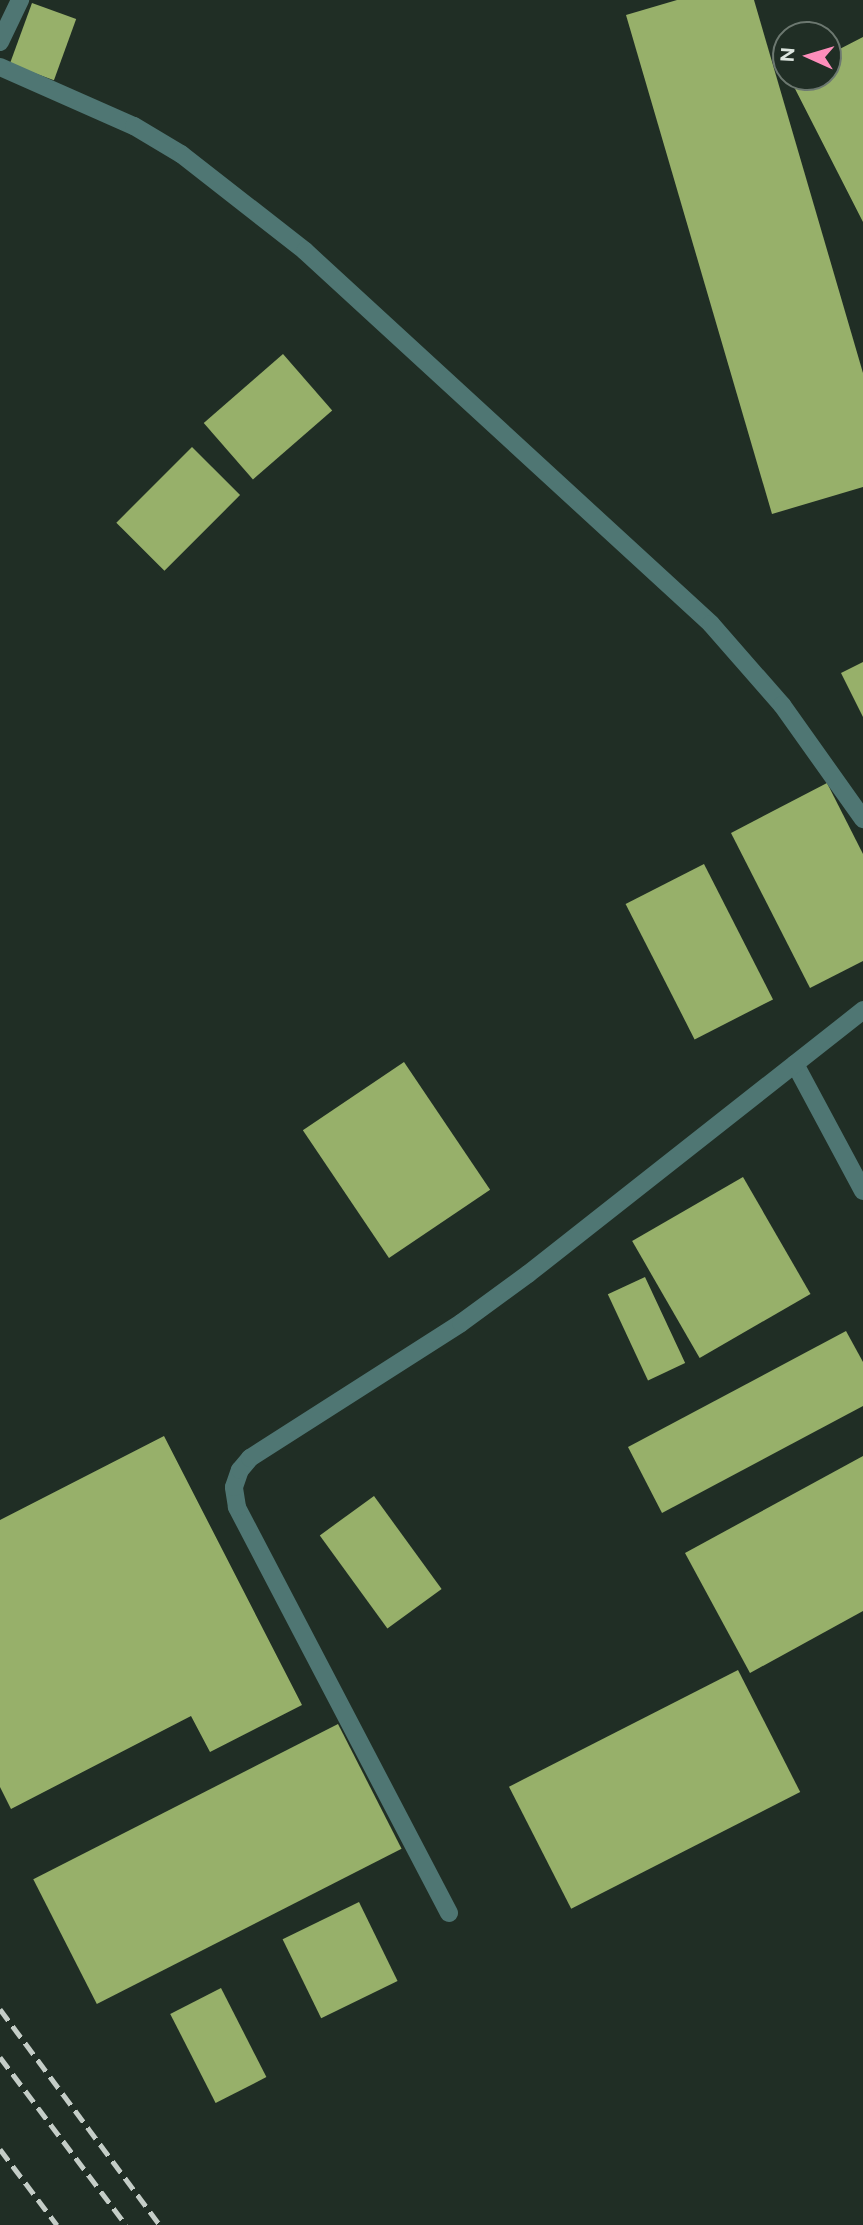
<!DOCTYPE html>
<style>
body{margin:0}
#map{position:relative;width:863px;height:2225px;overflow:hidden;background:#202e25;font-family:Figtree,sans-serif}
div>[style]{position:absolute}
[style*='--x']{left:calc(var(--x)*1px);top:calc(var(--y)*1px);width:calc(var(--w)*1px);rotate:calc(var(--a)*1deg)}
.building>*{inset:0;background:#97b06a;transform-origin:0 0}
.minor>*{height:18px;margin:-9px;padding:0 9px;transform-origin:9px;border-radius:9px;background:#4f7673}
.rail>*{height:5px;margin-top:-2.5px;transform-origin:0;background:repeating-linear-gradient(90deg,#c4cdc7 0 14px,transparent 0 21px)}
span{translate:-50% -50%;white-space:nowrap;text-align:center;line-height:1.15;-webkit-text-stroke:7px #202e25;paint-order:stroke}
.north{position:absolute;left:772px;top:21px;width:70px;height:70px;box-sizing:border-box;background:#202e25;border:2px solid #6c7870;border-radius:50%;rotate:274deg;font-size:19px;font-weight:700;line-height:28px;text-align:center;color:#dde6e0}
.north::after{content:'';display:block;margin:auto;width:24px;height:32px;background:#fe8ebb;clip-path:polygon(50% 0,100% 100%,50% 72%,0 100%)}
</style>
<div id="map">
<div class="building">
<div style="clip-path:polygon(677px 0,754px 0,863px 373px,863px 487px,772px 514px,626px 15px)"></div>
<div style="left:32px;top:3px;width:47px;height:65px;rotate:20deg"></div>
<div style="clip-path:polygon(863px 37px,863px 222px,789px 77px,828px 77px,828px 55px)"></div>
<div style="left:283px;top:354px;width:75px;height:105px;rotate:49deg"></div>
<div style="left:192px;top:447px;width:68px;height:107px;rotate:45deg"></div>
<div style="clip-path:polygon(863px 662px,863px 717px,841px 673px)"></div>
<div style="clip-path:polygon(827px 783px,863px 854px,863px 961px,810px 988px,731px 833px)"></div>
<div style="left:704px;top:864px;width:152px;height:88px;rotate:63deg"></div>
<div style="left:404px;top:1062px;width:154px;height:122px;rotate:56deg"></div>
<div style="left:743px;top:1177px;width:135px;height:128px;rotate:60deg"></div>
<div style="left:645px;top:1277px;width:95px;height:41px;rotate:65deg"></div>
<div style="clip-path:polygon(846px 1331px,863px 1362px,863px 1406px,662px 1513px,628px 1447px)"></div>
<div style="clip-path:polygon(164px 1436px,302px 1705px,210px 1752px,191px 1716px,11px 1809px,0 1787px,0 1520px)"></div>
<div style="clip-path:polygon(863px 1456px,863px 1611px,750px 1673px,685px 1553px)"></div>
<div style="left:374px;top:1496px;width:115px;height:67px;rotate:54deg"></div>
<div style="left:738px;top:1670px;width:137px;height:257px;rotate:63deg"></div>
<div style="left:338px;top:1724px;width:140px;height:342px;rotate:63deg"></div>
<div style="left:359px;top:1902px;width:88px;height:85px;rotate:64deg"></div>
<div style="left:221px;top:1988px;width:100px;height:57px;rotate:63deg"></div>
</div>
<div class="minor">
<div style="--x:0;--y:42;--w:47;--a:-64.5"></div>
<div style="--x:0;--y:67;--w:146;--a:23.8"></div>
<div style="--x:134;--y:126;--w:55;--a:30.8"></div>
<div style="--x:181;--y:154;--w:157;--a:38"></div>
<div style="--x:305;--y:251;--w:551;--a:42.57"></div>
<div style="--x:711;--y:624;--w:108;--a:48.8"></div>
<div style="--x:782;--y:705;--w:140;--a:54.6"></div>
<div style="--x:795;--y:1064;--w:144;--a:61.8"></div>
<div style="--x:449;--y:1913;--w:458;--a:-117.6"></div>
<div style="--x:237;--y:1507;--w:20;--a:-99"></div>
<div style="--x:234;--y:1487;--w:18;--a:-71"></div>
<div style="--x:240;--y:1470;--w:16;--a:-50"></div>
<div style="--x:250;--y:1458;--w:250;--a:-32.6"></div>
<div style="--x:461;--y:1323;--w:83;--a:-36.2"></div>
<div style="--x:528;--y:1274;--w:427;--a:-38.2"></div>
</div>
<div class="rail">
<div style="--x:0;--y:2009;--w:269;--a:53.5"></div>
<div style="--x:0;--y:2057;--w:210;--a:53.1"></div>
<div style="--x:0;--y:2149;--w:95;--a:53.1"></div>
</div>
<div class="north">N</div>
</div>
